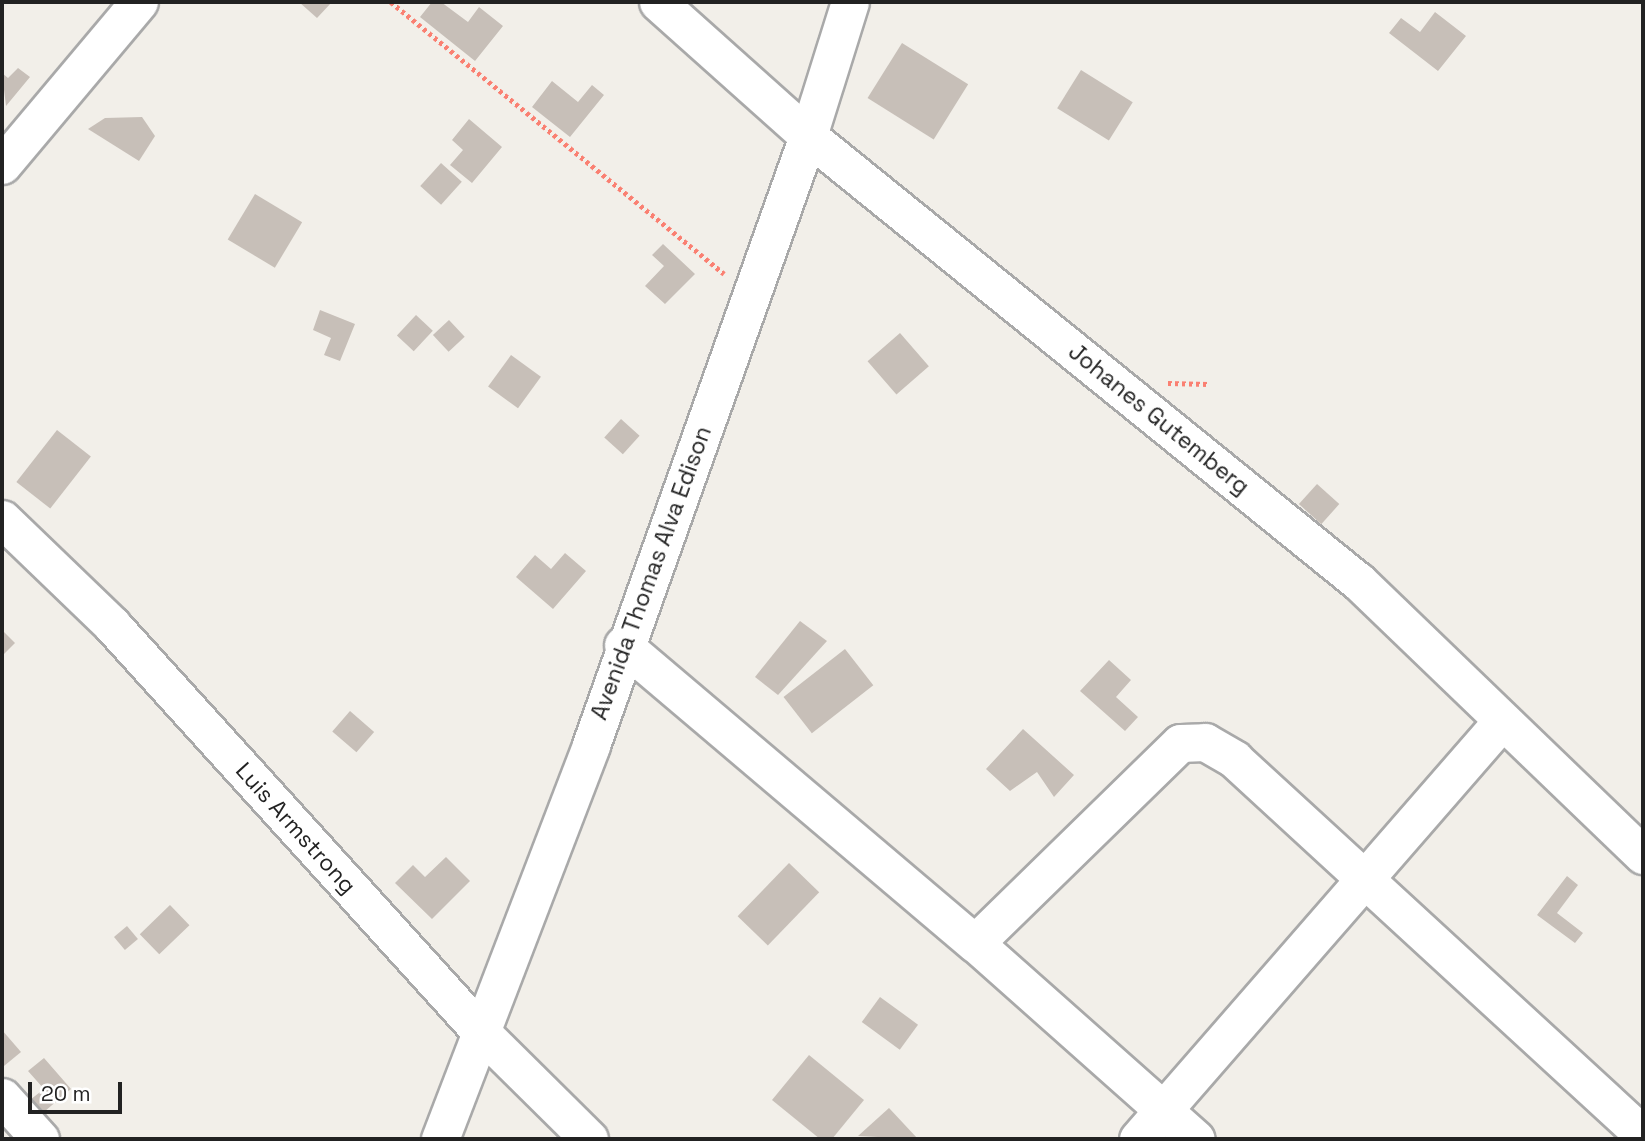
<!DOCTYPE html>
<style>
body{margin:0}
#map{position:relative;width:1645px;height:1141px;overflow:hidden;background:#f2efe9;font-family:"Space Grotesk",sans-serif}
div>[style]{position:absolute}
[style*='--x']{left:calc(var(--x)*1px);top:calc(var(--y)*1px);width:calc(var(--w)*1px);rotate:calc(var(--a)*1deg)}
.building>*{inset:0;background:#c7bfb8;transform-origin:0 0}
.path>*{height:4.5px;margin-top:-2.25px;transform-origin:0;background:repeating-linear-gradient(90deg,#fa8072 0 3.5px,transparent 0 7px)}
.roads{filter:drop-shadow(2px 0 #a9a9a9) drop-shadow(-2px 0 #a9a9a9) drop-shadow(0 2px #a9a9a9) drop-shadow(0 -2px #a9a9a9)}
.street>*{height:37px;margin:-18.5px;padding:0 18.5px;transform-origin:18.5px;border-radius:18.5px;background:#fff}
span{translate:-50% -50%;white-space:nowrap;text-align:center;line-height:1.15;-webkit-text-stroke:6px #fff;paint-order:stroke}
.street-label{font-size:23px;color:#222}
.frame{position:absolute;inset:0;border:4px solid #222;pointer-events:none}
.scale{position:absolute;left:28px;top:1082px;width:94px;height:32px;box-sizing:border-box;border:4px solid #222;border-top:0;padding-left:9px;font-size:21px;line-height:24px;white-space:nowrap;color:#222;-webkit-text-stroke:5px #fff;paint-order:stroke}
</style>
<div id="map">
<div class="building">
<div style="clip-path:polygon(299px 2px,332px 2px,317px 18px)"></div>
<div style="clip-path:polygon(432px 2px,441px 2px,468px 22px,479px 7px,503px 26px,475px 61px,420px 17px)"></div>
<div style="clip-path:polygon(1435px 12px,1466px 36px,1438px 71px,1389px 33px,1401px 18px,1420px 32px)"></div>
<div style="left:902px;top:43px;width:78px;height:65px;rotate:32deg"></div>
<div style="clip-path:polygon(18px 68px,30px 77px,6px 106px,2px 73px,8px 78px)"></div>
<div style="left:1081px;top:70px;width:61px;height:45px;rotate:32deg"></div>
<div style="clip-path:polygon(552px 81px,578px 102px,592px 85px,604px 95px,570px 137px,532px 107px)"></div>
<div style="clip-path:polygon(142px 117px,155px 136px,139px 161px,88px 129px,105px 118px)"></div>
<div style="clip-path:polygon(469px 119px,502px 147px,472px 183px,450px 165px,463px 150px,452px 140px)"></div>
<div style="left:441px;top:163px;width:28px;height:31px;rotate:42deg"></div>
<div style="left:255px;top:194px;width:55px;height:53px;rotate:31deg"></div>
<div style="clip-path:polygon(663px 244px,695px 274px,665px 304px,645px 286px,664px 266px,652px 255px)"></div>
<div style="clip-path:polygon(320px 310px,355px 324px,340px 361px,324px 355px,331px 338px,313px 330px)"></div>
<div style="left:416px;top:315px;width:23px;height:28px;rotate:43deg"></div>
<div style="left:449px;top:320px;width:23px;height:22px;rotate:47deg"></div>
<div style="left:900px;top:333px;width:44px;height:43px;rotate:49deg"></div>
<div style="left:511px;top:355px;width:37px;height:39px;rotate:36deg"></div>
<div style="left:621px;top:419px;width:25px;height:25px;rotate:42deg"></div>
<div style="left:57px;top:430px;width:43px;height:66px;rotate:38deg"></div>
<div style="left:1317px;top:484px;width:30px;height:27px;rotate:42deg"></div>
<div style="clip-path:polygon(565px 553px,586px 571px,553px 609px,516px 577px,535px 555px,551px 569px)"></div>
<div style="clip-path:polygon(800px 621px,827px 641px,778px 695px,755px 677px)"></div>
<div style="clip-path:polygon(2px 630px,15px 643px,2px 656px)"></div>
<div style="left:845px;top:649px;width:46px;height:78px;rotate:52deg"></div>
<div style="clip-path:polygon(1109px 660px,1131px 680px,1116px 697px,1138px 717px,1125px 731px,1080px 691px)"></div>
<div style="left:350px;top:711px;width:32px;height:27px;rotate:41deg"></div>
<div style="clip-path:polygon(1023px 729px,1074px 775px,1054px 797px,1037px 772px,1010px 791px,986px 769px)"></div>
<div style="clip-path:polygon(446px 857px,470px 881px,432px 919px,395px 883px,413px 865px,425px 877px)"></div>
<div style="left:789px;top:863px;width:42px;height:74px;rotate:44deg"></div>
<div style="clip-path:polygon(1567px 876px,1578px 885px,1557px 913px,1583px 933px,1575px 943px,1537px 915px)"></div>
<div style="left:170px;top:905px;width:28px;height:42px;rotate:46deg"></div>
<div style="left:127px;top:926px;width:17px;height:17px;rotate:50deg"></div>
<div style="left:880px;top:997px;width:47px;height:31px;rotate:36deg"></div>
<div style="clip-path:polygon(2px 1030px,21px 1052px,4px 1066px,2px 1064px)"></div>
<div style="clip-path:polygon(809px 1055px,864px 1100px,832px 1139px,820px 1139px,772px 1100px)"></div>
<div style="clip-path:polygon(44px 1058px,71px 1089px,38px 1117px,26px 1103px,44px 1089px,28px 1071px)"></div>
<div style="clip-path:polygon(889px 1108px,918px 1139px,858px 1136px)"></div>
</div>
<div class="path">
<div style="--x:391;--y:2;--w:430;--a:39.2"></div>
<div style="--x:1168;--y:383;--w:40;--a:1.4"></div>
</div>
<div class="roads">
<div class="street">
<div style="--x:658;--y:2;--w:201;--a:41.8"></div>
<div style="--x:808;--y:136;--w:709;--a:38.99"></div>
<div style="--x:1359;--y:582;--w:394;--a:43.9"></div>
<div style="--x:2;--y:165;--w:213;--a:-50"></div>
<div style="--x:2;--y:519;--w:153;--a:43.9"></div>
<div style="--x:112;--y:625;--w:549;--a:47.8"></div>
<div style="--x:481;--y:1032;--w:152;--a:44.7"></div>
<div style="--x:623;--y:645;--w:461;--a:40.3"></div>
<div style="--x:975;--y:943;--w:295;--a:41.6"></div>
<div style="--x:975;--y:943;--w:286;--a:-44.3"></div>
<div style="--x:1180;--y:743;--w:25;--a:-2"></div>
<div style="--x:1205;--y:742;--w:34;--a:30"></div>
<div style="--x:1234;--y:759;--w:556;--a:42.59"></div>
<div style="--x:2;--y:1097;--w:57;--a:47.9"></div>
<div style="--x:440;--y:1139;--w:422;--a:-69"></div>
<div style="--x:591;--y:745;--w:647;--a:-70.39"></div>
<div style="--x:808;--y:136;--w:140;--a:-72.6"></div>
<div style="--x:1138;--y:1139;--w:554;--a:-48.95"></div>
</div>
</div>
<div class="street-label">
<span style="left:1159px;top:419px;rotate:39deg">Johanes Gutemberg</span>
<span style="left:651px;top:573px;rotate:-70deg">Avenida Thomas Alva Edison</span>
<span style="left:296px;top:828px;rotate:48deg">Luis Armstrong</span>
</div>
<div class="frame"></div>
<div class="scale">20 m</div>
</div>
